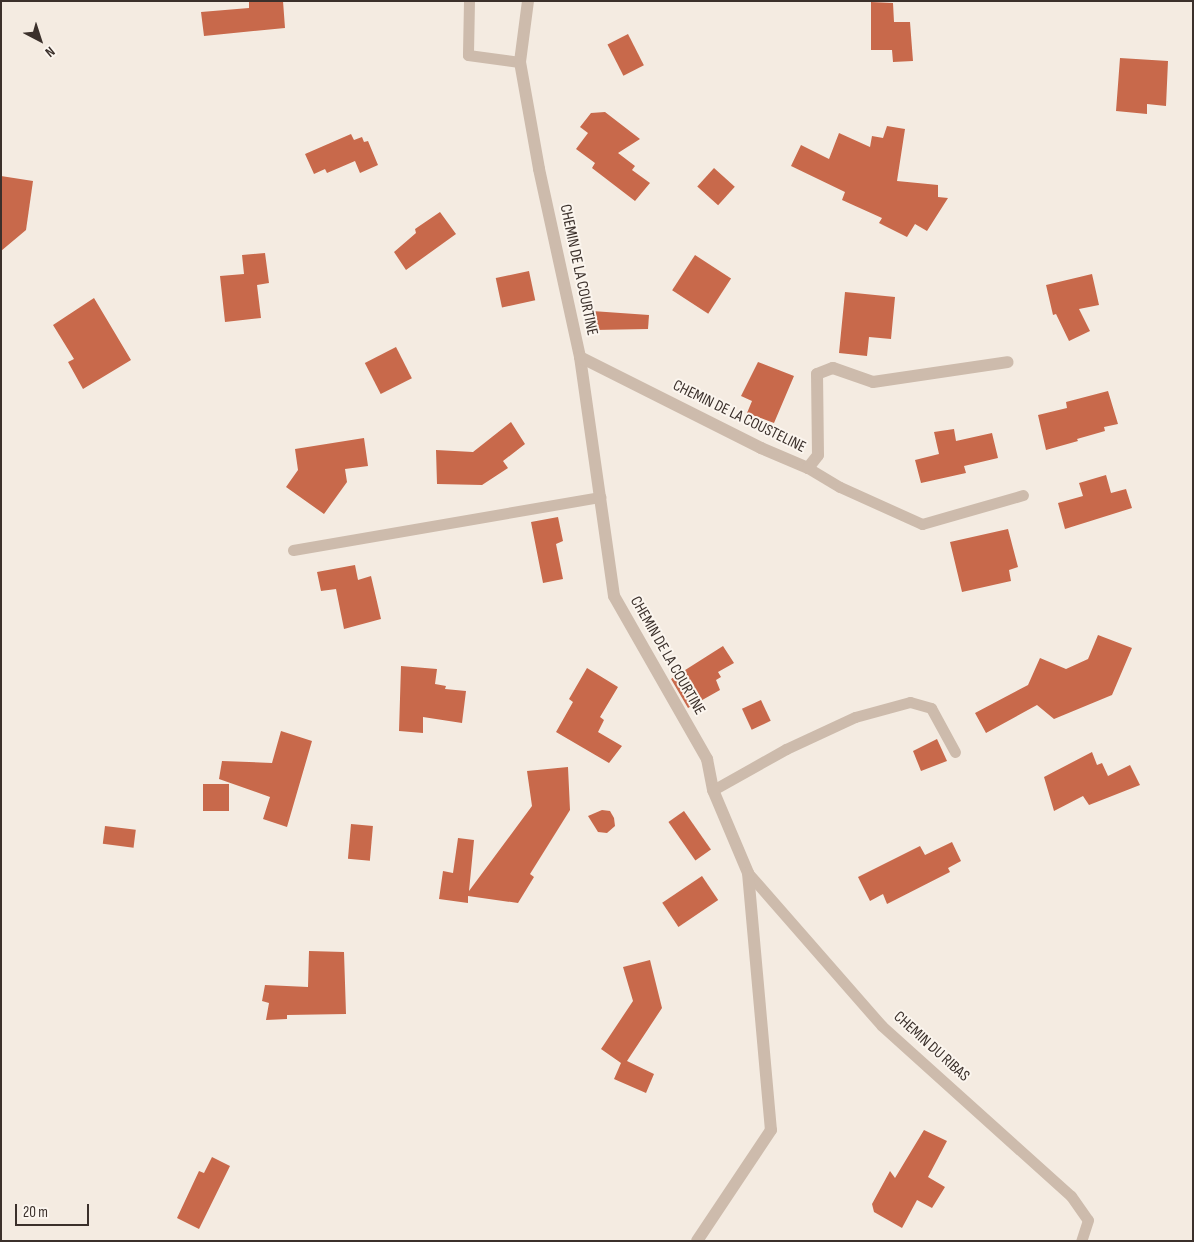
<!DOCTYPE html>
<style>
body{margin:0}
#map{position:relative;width:1194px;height:1242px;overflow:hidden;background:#f4ebe1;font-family:"Sofia Sans Condensed",sans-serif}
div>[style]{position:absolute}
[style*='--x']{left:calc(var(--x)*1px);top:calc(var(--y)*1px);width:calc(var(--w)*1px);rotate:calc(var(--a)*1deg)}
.building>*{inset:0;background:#c8694b;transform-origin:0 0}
.lane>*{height:11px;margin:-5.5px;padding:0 5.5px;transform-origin:5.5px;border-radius:5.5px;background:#cdbbac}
.street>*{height:12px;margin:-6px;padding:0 6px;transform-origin:6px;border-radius:6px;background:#cdbbac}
span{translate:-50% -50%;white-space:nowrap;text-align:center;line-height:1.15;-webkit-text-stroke:4px #fbf5ee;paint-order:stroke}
.street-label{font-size:16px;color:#3b302b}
.frame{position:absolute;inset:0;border:2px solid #3b302b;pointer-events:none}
.north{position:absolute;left:15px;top:15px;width:50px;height:50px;-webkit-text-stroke:4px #fbf5ee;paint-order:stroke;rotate:140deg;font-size:14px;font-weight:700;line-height:20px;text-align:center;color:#3b302b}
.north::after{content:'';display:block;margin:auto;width:18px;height:22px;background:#3b302b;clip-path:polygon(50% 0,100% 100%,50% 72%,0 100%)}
.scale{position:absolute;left:15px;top:1204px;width:74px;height:22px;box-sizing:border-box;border:2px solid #3b302b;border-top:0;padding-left:6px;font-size:15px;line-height:18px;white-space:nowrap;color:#3b302b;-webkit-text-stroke:4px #fbf5ee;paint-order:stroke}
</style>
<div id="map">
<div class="building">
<div style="clip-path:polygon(249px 1px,283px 1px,285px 28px,204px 36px,201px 12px,249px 8px)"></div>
<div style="clip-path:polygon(871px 2px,893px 3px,894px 22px,910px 22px,913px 61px,893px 62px,892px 50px,871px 50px)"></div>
<div style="left:628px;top:34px;width:35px;height:23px;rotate:63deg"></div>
<div style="clip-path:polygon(1120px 58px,1168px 61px,1166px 106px,1147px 104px,1147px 114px,1116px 111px)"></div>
<div style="clip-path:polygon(605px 112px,640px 139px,618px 153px,635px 166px,632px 170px,650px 183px,635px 201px,592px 168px,595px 163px,576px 149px,588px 133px,580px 127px,591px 113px)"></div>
<div style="clip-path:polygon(887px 126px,905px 129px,897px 181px,938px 185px,938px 197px,948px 198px,927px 231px,915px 224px,907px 237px,879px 223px,882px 218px,842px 200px,845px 192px,791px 166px,801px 145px,829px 159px,839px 133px,870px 147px,872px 136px,883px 138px)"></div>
<div style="clip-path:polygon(351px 134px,354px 140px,362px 137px,364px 142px,368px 141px,378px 165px,360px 173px,355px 161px,327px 173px,325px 169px,314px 174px,305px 154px)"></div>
<div style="left:714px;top:168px;width:28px;height:25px;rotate:42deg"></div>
<div style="clip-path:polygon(1px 176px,33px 181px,26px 230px,1px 251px)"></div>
<div style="clip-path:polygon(440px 212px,456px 234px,406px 270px,394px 252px,416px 233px,415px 229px)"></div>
<div style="clip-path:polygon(265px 253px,269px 283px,257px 285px,261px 318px,225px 322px,220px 276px,244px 274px,242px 255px)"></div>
<div style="left:695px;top:255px;width:43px;height:42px;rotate:33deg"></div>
<div style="left:529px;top:271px;width:30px;height:34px;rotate:78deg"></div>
<div style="clip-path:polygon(1092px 274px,1099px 305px,1079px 309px,1090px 331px,1069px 341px,1056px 314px,1053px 315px,1046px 285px)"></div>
<div style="clip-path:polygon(845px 292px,895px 297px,891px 339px,869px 337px,867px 356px,839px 353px)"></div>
<div style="clip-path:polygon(94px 298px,131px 360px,83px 389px,68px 362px,74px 359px,53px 325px)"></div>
<div style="clip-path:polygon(592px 311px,649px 315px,648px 329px,594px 330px)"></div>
<div style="left:396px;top:347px;width:35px;height:35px;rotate:63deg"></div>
<div style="clip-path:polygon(758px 362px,794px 376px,774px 423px,747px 413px,752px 401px,741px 396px)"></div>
<div style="clip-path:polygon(1108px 391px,1118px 424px,1104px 427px,1105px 431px,1077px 439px,1078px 441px,1046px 450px,1038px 415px,1067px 408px,1066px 402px)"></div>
<div style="clip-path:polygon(511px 422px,525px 444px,503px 461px,508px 468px,482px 485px,437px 484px,436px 450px,473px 452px)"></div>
<div style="clip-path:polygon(954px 429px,956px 441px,992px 433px,998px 458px,964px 466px,966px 473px,921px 483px,915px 460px,939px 454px,934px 432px)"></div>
<div style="clip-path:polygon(364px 438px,368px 466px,345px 469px,347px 482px,324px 514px,286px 487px,298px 470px,295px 449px)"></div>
<div style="clip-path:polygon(1106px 475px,1111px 493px,1126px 489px,1132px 508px,1065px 529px,1058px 503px,1083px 496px,1079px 483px)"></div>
<div style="clip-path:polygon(558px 517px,563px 541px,556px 544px,563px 579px,543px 583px,531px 522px)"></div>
<div style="clip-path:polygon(1008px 529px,1018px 567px,1009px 570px,1011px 581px,962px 592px,950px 542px)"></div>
<div style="clip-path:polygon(355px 565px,358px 580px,371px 576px,381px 619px,344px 629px,336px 589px,321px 591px,317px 572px)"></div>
<div style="clip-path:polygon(1098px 635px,1132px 648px,1112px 695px,1054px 719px,1037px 705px,986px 733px,975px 713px,1028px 685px,1040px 658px,1066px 669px,1088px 659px)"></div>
<div style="clip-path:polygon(723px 646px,734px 663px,718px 672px,721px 677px,716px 680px,720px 690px,688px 708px,671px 679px)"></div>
<div style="clip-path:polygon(401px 666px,437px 669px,435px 684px,446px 686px,445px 689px,466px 691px,462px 723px,423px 717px,423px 733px,399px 731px)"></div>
<div style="clip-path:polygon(587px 668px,618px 687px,600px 717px,604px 720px,598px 732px,622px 746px,609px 763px,556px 732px,573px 702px,569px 699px)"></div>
<div style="left:761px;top:700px;width:23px;height:21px;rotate:65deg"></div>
<div style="clip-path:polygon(281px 731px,312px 741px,287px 827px,263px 819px,270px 797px,219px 779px,222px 761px,272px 763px)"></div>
<div style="clip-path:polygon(937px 739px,947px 761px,921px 771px,913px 751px)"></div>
<div style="clip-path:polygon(1092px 752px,1097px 765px,1102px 763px,1108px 776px,1130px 765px,1140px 785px,1089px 805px,1083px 796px,1054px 811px,1044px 777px)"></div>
<div style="clip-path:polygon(568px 767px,570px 810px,530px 874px,534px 877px,518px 903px,468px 896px,468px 903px,439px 899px,443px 871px,453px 873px,458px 838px,474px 840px,469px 891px,532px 806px,527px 771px)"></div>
<div style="left:203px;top:784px;width:26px;height:27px"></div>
<div style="clip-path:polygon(602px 810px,610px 811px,614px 818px,615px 826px,607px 833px,598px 832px,588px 816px)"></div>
<div style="left:684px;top:811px;width:47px;height:19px;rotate:55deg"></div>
<div style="left:351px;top:824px;width:22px;height:35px;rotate:5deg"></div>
<div style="left:105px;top:826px;width:31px;height:18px;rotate:7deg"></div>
<div style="clip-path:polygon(952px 842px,961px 861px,948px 868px,950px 872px,887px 904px,883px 894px,870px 901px,858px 877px,920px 846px,925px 855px)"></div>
<div style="left:702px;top:876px;width:29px;height:48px;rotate:56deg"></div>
<div style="clip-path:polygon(309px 951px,344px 952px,346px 1014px,287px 1015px,287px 1019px,266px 1020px,269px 1003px,262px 1001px,265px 985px,308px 987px)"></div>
<div style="clip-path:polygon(650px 960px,662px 1008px,627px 1061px,654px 1074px,646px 1093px,614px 1079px,621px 1063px,601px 1049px,633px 1001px,623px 967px)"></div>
<div style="clip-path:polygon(924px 1130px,947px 1141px,928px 1177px,945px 1187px,932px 1208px,917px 1200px,902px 1228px,874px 1212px,872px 1204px,890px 1171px,895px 1178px)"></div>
<div style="clip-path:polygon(212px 1157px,230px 1166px,199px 1229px,177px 1218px,199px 1171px,204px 1173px)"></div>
</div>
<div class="lane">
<div style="--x:469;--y:1;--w:54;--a:91.1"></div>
<div style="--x:468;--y:55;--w:52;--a:7.7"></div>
<div style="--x:808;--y:468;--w:37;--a:31"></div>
<div style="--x:840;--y:487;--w:90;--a:24.3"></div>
<div style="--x:922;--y:524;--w:105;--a:-16"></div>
<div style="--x:293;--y:550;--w:312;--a:-9.8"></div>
<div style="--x:713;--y:790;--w:84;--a:-29.3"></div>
<div style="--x:786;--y:749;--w:76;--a:-24.9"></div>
<div style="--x:855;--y:717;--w:57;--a:-15.3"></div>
<div style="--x:910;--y:702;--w:22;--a:16"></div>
<div style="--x:931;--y:708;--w:50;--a:61.4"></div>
<div style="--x:748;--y:873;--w:203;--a:48.8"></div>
<div style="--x:882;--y:1026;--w:254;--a:42"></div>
<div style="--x:1071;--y:1196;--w:29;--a:55"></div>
<div style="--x:1088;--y:1220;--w:22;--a:108"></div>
</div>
<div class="street">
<div style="--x:528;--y:1;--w:62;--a:97.5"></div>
<div style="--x:520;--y:62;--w:109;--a:79.9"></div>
<div style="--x:539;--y:169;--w:192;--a:77.7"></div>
<div style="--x:580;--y:357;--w:241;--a:81.9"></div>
<div style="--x:614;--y:596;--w:188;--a:60.3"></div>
<div style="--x:707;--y:759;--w:32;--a:79"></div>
<div style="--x:713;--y:790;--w:90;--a:67.1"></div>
<div style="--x:748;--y:873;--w:258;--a:84.9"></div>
<div style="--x:771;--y:1130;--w:133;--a:123.7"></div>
<div style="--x:580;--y:357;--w:203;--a:26.7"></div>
<div style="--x:761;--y:448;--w:51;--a:23.1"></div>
<div style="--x:808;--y:468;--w:16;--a:-52"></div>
<div style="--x:818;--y:455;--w:81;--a:-90.7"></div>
<div style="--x:817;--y:374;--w:17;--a:-21"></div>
<div style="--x:833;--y:368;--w:42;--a:19.3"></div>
<div style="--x:873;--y:382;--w:136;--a:-8.4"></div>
</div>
<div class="street-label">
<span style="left:578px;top:270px;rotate:78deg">CHEMIN DE LA COURTINE</span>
<span style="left:739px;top:417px;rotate:26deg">CHEMIN DE LA COUSTELINE</span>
<span style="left:667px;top:656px;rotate:60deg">CHEMIN DE LA COURTINE</span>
<span style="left:931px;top:1047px;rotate:42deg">CHEMIN DU RIBAS</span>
</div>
<div class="frame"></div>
<div class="north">N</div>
<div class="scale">20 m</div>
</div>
